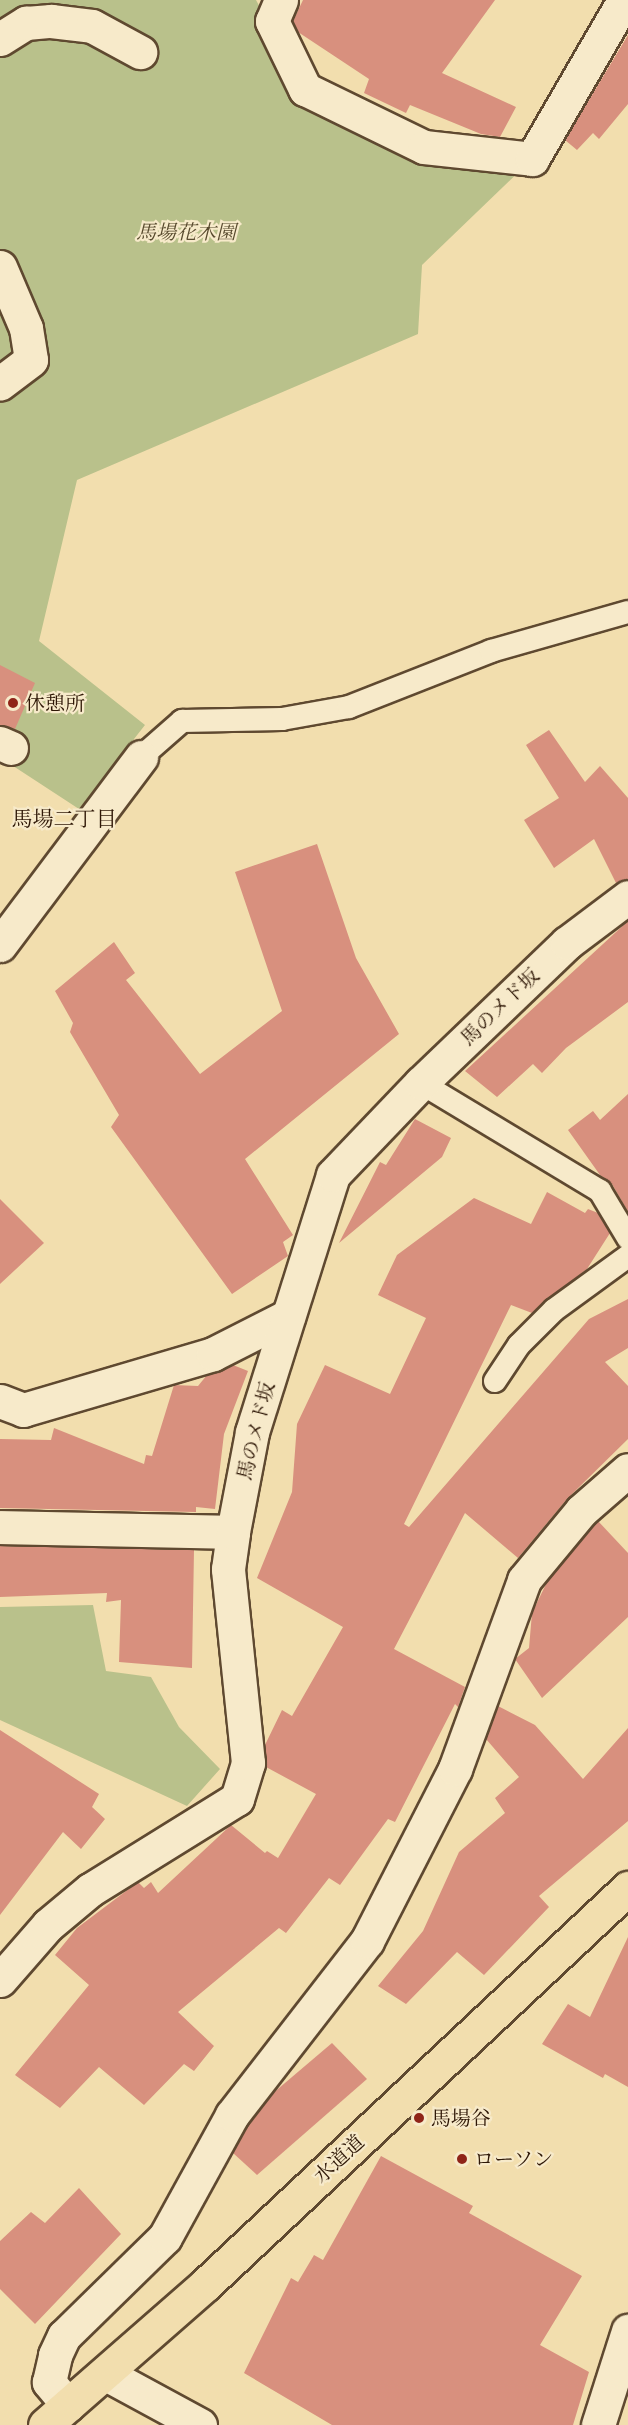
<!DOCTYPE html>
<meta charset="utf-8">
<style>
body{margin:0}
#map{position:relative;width:628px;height:2425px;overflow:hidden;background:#f2deae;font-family:"EB Garamond","Noto Serif JP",serif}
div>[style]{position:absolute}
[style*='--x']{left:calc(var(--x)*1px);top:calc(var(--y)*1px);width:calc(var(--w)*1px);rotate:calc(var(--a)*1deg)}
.green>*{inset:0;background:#b9c18b}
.building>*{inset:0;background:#d8907e}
.roads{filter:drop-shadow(2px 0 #5f4930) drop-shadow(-2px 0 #5f4930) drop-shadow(0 2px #5f4930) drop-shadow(0 -2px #5f4930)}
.lane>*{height:22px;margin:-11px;padding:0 11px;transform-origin:11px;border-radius:11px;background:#f7eaca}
.street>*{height:33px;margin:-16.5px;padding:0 16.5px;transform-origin:16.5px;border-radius:16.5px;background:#f7eaca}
.primary>*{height:33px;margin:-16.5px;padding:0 16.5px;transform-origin:16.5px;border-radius:16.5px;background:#f2deae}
.dots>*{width:16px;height:16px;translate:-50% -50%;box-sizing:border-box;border:3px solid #f7eaca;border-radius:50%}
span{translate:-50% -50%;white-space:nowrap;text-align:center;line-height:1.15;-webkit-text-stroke:4.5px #f7eaca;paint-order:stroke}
.park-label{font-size:20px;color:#584a2e;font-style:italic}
.poi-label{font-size:20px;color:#2e1706}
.left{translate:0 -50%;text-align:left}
.street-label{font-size:20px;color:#2e1706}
.neighbourhood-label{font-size:21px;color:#2e1706}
</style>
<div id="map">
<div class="green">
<div style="clip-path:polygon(0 0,256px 0,305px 89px,424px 147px,532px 159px,422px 265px,418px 334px,77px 480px,39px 641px,145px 725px,79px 809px,4px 760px,0 762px)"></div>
<div style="clip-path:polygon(93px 1605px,106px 1671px,151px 1677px,179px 1727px,220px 1769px,187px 1806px,0 1720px,0 1607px)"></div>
</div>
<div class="building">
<div style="clip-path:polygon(303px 0,495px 0,442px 73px,516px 107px,500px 137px,481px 134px,410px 105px,406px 113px,364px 93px,369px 79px,298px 32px,293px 21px)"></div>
<div style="clip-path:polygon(628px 35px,628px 104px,599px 139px,593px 133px,577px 150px,565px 140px)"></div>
<div style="clip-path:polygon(0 665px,35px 683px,15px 729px,0 725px)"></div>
<div style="clip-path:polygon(549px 730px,585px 782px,600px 766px,628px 798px,628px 879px,616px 883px,594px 839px,554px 868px,524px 820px,559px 798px,526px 745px)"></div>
<div style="clip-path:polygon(317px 844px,356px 958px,399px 1034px,245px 1159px,293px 1235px,283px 1242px,288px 1256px,232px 1294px,111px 1127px,119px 1115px,70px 1032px,73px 1023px,55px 991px,114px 942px,135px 973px,126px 980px,200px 1074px,282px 1011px,235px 872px)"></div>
<div style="clip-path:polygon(628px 921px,628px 1002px,566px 1048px,542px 1073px,533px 1064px,497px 1097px,465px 1071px)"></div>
<div style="clip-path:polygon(628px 1094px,628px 1212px,612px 1184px,600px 1175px,568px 1130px,593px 1111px,600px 1120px)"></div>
<div style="clip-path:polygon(415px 1119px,451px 1138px,442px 1157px,339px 1243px,380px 1162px,386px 1165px)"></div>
<div style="clip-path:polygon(547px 1192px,585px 1213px,588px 1209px,598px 1213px,610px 1233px,587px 1269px,532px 1313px,511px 1305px,404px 1524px,409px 1527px,589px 1319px,628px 1299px,628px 1348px,605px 1362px,628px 1386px,628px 1439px,567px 1499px,518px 1558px,465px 1513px,394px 1649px,465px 1687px,458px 1707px,455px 1704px,395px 1822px,388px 1819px,340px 1885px,329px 1878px,286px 1933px,279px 1928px,178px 2012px,214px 2046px,194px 2071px,184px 2064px,144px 2105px,99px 2067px,60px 2108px,15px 2075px,89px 1985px,55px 1955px,77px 1928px,138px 1882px,144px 1888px,151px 1882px,158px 1893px,231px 1825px,265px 1853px,267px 1851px,278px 1858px,316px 1794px,266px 1767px,265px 1745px,282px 1710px,292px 1716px,343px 1627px,257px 1578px,292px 1492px,297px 1424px,325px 1365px,390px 1394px,426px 1318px,378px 1295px,397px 1255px,474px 1198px,531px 1224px)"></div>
<div style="clip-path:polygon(0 1199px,44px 1243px,0 1284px)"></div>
<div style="clip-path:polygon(233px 1365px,248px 1371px,224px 1434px,215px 1509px,196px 1507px,196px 1512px,0 1508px,0 1439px,51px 1440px,54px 1428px,144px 1464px,146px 1455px,152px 1456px,174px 1385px,198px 1386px,207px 1375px)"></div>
<div style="clip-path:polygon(598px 1521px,628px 1553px,628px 1617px,542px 1698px,515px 1659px,529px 1648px,532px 1613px,547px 1582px)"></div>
<div style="clip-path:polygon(0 1546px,194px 1550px,192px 1668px,119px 1662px,121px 1600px,106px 1602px,107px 1593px,0 1597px)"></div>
<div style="clip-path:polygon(498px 1706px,535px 1725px,583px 1779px,628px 1728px,628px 1821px,539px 1896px,549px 1907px,484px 1975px,457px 1952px,406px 2004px,378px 1986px,423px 1931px,459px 1852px,505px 1813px,495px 1798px,519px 1777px,486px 1739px)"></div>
<div style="clip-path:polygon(0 1730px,99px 1794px,92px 1807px,105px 1819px,81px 1849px,63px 1832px,0 1915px)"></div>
<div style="clip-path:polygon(628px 1937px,628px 2087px,605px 2074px,603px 2078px,542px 2044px,568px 2004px,590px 2017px)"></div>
<div style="clip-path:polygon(332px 2043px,367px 2079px,257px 2175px,233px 2153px,248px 2125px,272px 2094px)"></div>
<div style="clip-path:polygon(381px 2156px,473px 2206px,469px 2213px,582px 2276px,540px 2345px,589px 2372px,573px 2425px,332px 2425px,244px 2373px,291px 2278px,298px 2282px,314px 2255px,323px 2260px)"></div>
<div style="clip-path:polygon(79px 2188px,121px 2234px,35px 2324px,0 2289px,0 2241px,31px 2212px,45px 2223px)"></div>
</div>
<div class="roads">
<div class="lane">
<div style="--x:141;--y:757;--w:55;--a:-41.3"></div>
<div style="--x:182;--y:721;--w:100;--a:-1.1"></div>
<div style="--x:282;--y:719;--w:68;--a:-10.2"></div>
<div style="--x:349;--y:707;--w:153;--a:-21.5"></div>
<div style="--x:491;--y:651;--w:142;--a:-15.9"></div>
<div style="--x:421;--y:1083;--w:209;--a:31.1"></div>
<div style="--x:600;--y:1191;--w:55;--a:59.2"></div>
<div style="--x:495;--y:1381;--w:43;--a:-56.3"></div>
<div style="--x:519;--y:1345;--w:49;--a:-45"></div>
<div style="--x:554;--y:1310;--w:92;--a:-36.1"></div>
</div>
<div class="street">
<div style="--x:281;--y:0;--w:23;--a:113"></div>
<div style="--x:272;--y:21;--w:76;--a:64.1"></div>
<div style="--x:305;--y:89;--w:132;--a:26"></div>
<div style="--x:424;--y:147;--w:109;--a:6.3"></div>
<div style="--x:532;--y:159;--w:184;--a:-59.9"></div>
<div style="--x:0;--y:39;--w:31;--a:-32"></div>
<div style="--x:26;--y:23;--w:25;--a:-5"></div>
<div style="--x:51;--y:21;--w:41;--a:7"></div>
<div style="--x:92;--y:26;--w:55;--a:28.4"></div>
<div style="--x:0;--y:267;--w:66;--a:66.9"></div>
<div style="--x:26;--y:328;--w:32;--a:81"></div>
<div style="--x:31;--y:360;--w:39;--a:143"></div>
<div style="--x:0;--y:743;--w:12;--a:24"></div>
<div style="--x:0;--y:945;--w:235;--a:-53.1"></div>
<div style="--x:0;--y:1401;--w:25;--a:21"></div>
<div style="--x:23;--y:1410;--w:198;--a:-16.4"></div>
<div style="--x:213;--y:1354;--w:84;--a:-26.9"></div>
<div style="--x:0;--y:1527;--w:233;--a:1.2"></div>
<div style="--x:0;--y:1980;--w:73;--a:-48.9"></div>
<div style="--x:48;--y:1925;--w:55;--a:-39.8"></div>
<div style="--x:90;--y:1890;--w:173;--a:-31.8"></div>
<div style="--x:237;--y:1799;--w:38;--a:-73"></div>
<div style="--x:248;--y:1763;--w:195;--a:-95.9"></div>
<div style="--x:228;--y:1569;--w:37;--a:-82"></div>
<div style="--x:233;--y:1532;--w:102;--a:-79.2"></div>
<div style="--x:252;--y:1432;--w:269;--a:-72.5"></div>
<div style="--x:333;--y:1175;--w:127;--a:-46.3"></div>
<div style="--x:421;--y:1083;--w:202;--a:-43.8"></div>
<div style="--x:567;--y:943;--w:76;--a:-37"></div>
<div style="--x:106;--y:2374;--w:107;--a:28.5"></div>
<div style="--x:68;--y:2405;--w:30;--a:-130"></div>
<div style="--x:49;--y:2382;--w:28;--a:-77"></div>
<div style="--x:55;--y:2355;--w:21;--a:-65"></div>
<div style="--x:64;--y:2336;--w:141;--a:-44.4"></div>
<div style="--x:165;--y:2237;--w:139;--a:-61.2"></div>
<div style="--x:232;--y:2115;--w:220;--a:-52.2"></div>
<div style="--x:367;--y:1941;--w:193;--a:-62.9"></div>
<div style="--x:455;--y:1769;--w:201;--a:-69.9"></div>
<div style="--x:524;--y:1580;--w:89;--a:-50.4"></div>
<div style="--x:581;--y:1511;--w:62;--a:-41.1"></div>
<div style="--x:598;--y:2425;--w:99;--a:-72.3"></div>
</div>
<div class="primary">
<div style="--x:45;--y:2425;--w:214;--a:-41.2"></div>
<div style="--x:206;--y:2284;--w:579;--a:-43.18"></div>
</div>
</div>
<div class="dots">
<div style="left:13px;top:703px;background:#8f2418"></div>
<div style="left:419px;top:2118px;background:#8f2418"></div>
<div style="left:462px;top:2159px;background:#8f2418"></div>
</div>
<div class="park-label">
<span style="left:186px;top:232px">馬場花木園</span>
</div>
<div class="poi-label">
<span class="left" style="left:25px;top:703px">休憩所</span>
<span class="left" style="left:431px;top:2118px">馬場谷</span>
<span class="left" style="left:474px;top:2159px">ローソン</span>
</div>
<div class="street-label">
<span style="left:500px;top:1007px;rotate:-44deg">馬のメド坂</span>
<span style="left:256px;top:1431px;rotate:-76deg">馬のメド坂</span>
<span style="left:339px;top:2159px;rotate:-43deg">水道道</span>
</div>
<div class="neighbourhood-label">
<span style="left:64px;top:819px">馬場二丁目</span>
</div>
</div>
